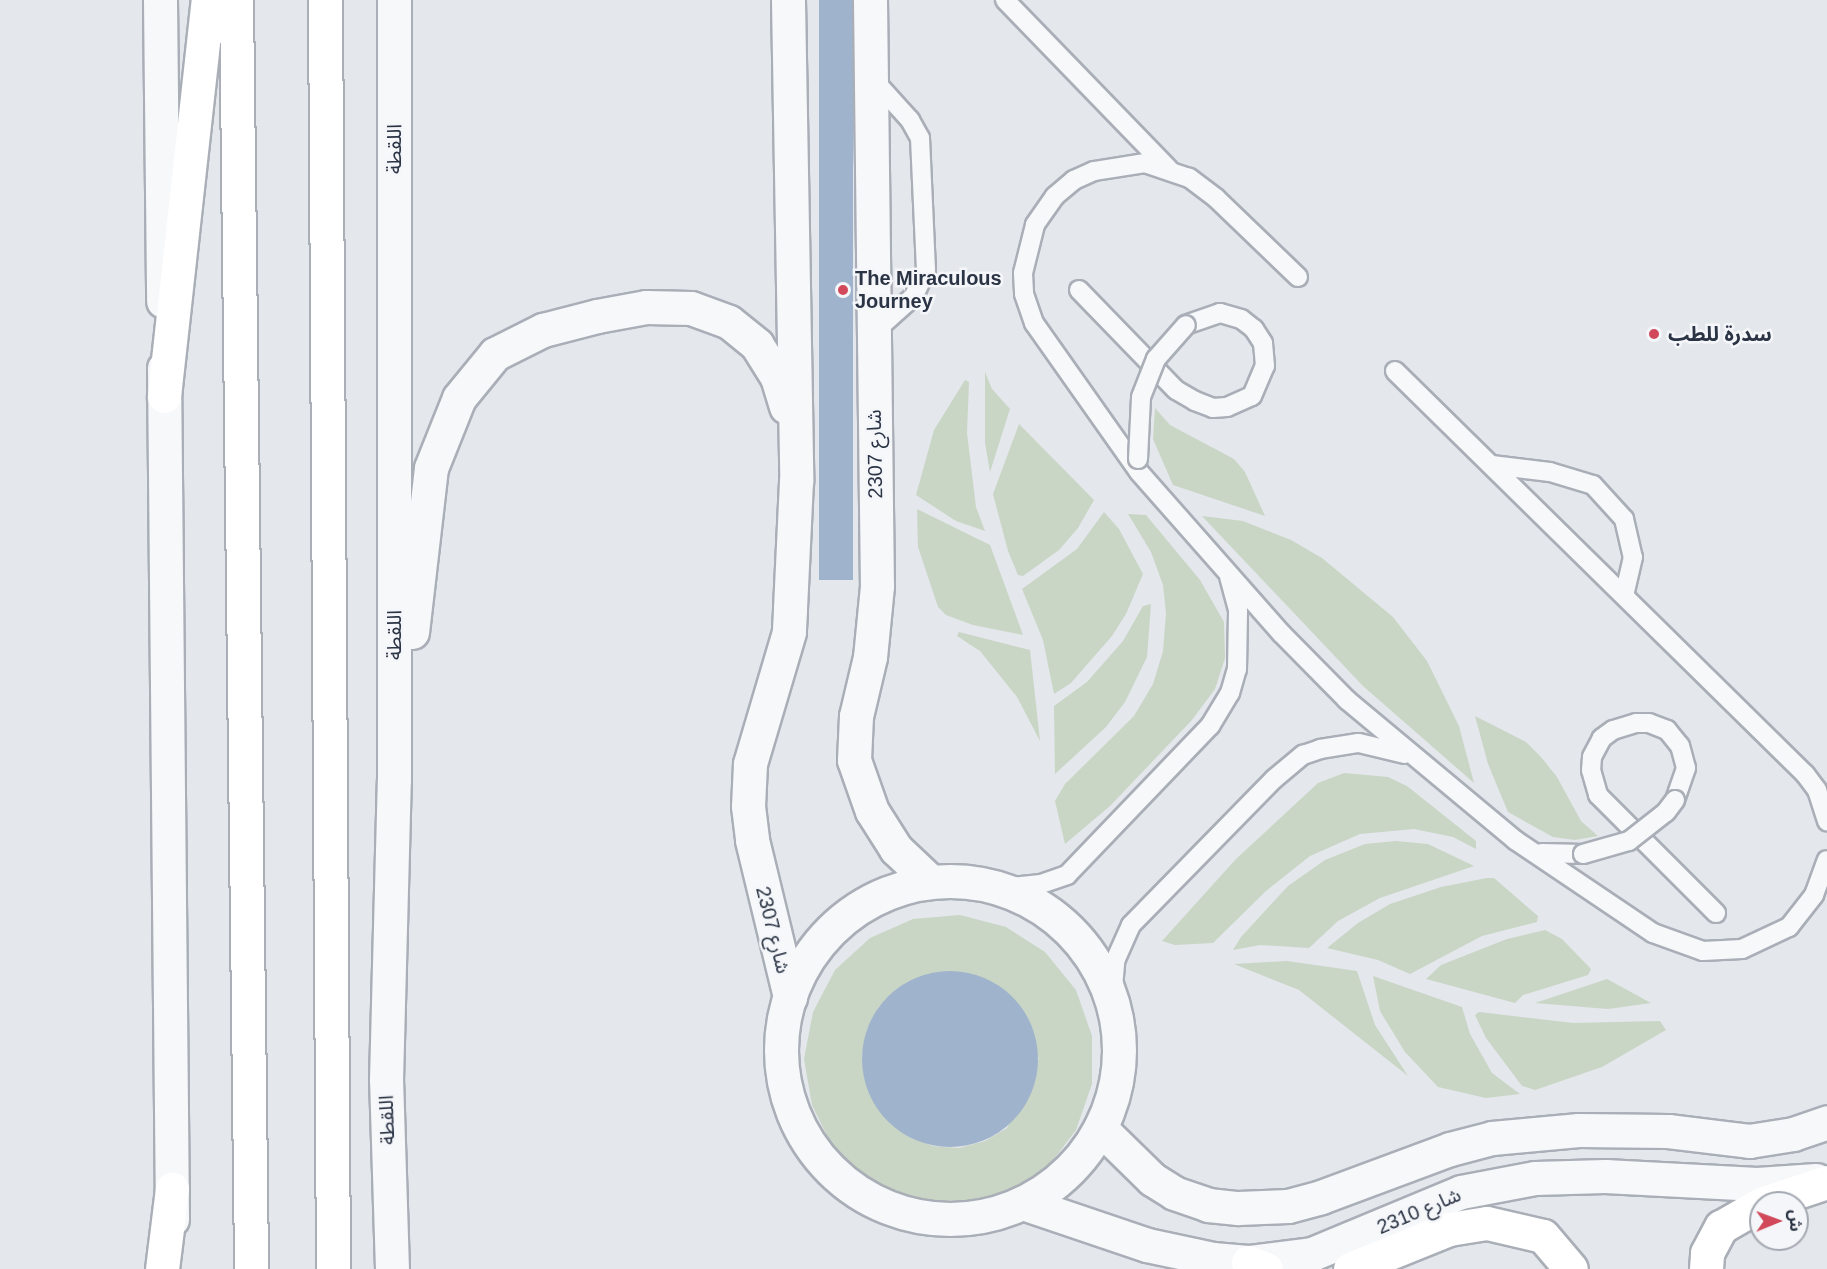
<!DOCTYPE html>
<meta charset="utf-8">
<style>
body{margin:0}
#map{position:relative;width:1827px;height:1269px;overflow:hidden;background:#e4e7ec;font-family:Arial,"Noto Sans Arabic",sans-serif}
div>[style]{position:absolute}
[style*='--x']{left:calc(var(--x)*1px);top:calc(var(--y)*1px);width:calc(var(--w)*1px);rotate:calc(var(--a)*1deg)}
.green>*{inset:0;background:#c9d6c5}
.water>*{inset:0;background:#9fb4cc;transform-origin:0 0}
.round{border-radius:50%}
.roads{filter:drop-shadow(2px 0 #a9aeb7) drop-shadow(-2px 0 #a9aeb7) drop-shadow(0 2px #a9aeb7) drop-shadow(0 -2px #a9aeb7)}
.service>*{height:18px;margin:-9px;padding:0 9px;transform-origin:9px;border-radius:9px;background:#f7f8fa}
.minor>*{height:33px;margin:-16.5px;padding:0 16.5px;transform-origin:16.5px;border-radius:16.5px;background:#f7f8fa}
.minor>.ring{margin:-16.5px;padding:0;box-sizing:content-box;background:none;border:33px solid #f7f8fa;border-radius:50%}
.secondary>*{height:33px;margin:-16.5px;padding:0 16.5px;transform-origin:16.5px;border-radius:16.5px;background:#fff}
.primary>*{height:33px;margin:-16.5px;padding:0 16.5px;transform-origin:16.5px;border-radius:16.5px;background:#fff}
.bridges{filter:drop-shadow(2px 0 #a9aeb7) drop-shadow(-2px 0 #a9aeb7) drop-shadow(0 2px #a9aeb7) drop-shadow(0 -2px #a9aeb7)}
.service-bridge>*{height:18px;margin:-9px;padding:0 9px;transform-origin:9px;border-radius:9px;background:#f7f8fa}
.dots>*{width:16px;height:16px;translate:-50% -50%;box-sizing:border-box;border:3px solid #f4f6f9;border-radius:50%}
span{translate:-50% -50%;white-space:nowrap;text-align:center;line-height:1.15;-webkit-text-stroke:5px #f4f6f9;paint-order:stroke}
.street-label{font-size:20px;color:#2b3445}
.poi-label{font-size:20px;color:#2b3445;font-weight:700}
.left{translate:0 -50%;text-align:left}
.north{position:absolute;left:1749px;top:1191px;width:60px;height:60px;box-sizing:border-box;background:#f4f6f9;border:2px solid #a4a8b1;border-radius:50%;rotate:89deg;font-size:16px;font-weight:700;line-height:24px;text-align:center;color:#2b3445}
.north::after{content:'';display:block;margin:auto;width:21px;height:27px;background:#d1495b;clip-path:polygon(50% 0,100% 100%,50% 72%,0 100%)}
</style>
<div id="map">
<div class="green">
<div style="clip-path:polygon(985px 372px,992px 389px,1010px 409px,990px 472px,985px 443px)"></div>
<div style="clip-path:polygon(965px 380px,969px 382px,967px 433px,976px 507px,985px 531px,956px 521px,916px 495px,934px 430px)"></div>
<div style="clip-path:polygon(1155px 408px,1170px 425px,1234px 459px,1245px 472px,1265px 516px,1173px 485px,1153px 439px)"></div>
<div style="clip-path:polygon(1019px 424px,1094px 500px,1078px 528px,1059px 550px,1023px 576px,1018px 575px,1008px 551px,993px 494px)"></div>
<div style="clip-path:polygon(917px 509px,990px 545px,1023px 635px,973px 625px,946px 615px,938px 607px,918px 547px)"></div>
<div style="clip-path:polygon(1104px 512px,1119px 529px,1143px 574px,1126px 614px,1112px 636px,1071px 683px,1054px 694px,1043px 640px,1022px 589px,1077px 549px)"></div>
<div style="clip-path:polygon(1128px 514px,1146px 515px,1200px 580px,1224px 622px,1225px 658px,1215px 689px,1192px 720px,1110px 806px,1065px 844px,1055px 801px,1065px 784px,1134px 716px,1153px 684px,1163px 651px,1166px 613px,1163px 585px,1151px 552px)"></div>
<div style="clip-path:polygon(1202px 516px,1243px 521px,1291px 540px,1322px 558px,1393px 617px,1427px 661px,1459px 726px,1474px 783px,1363px 686px)"></div>
<div style="clip-path:polygon(1151px 604px,1147px 657px,1125px 702px,1106px 727px,1055px 774px,1054px 706px,1087px 682px,1123px 641px,1143px 606px)"></div>
<div style="clip-path:polygon(959px 632px,1030px 650px,1040px 741px,1017px 697px,980px 651px,957px 636px)"></div>
<div style="clip-path:polygon(1475px 716px,1526px 742px,1541px 757px,1557px 777px,1581px 821px,1598px 836px,1575px 840px,1553px 837px,1508px 812px,1488px 764px)"></div>
<div style="clip-path:polygon(1344px 773px,1388px 777px,1407px 786px,1476px 841px,1476px 849px,1453px 837px,1414px 829px,1360px 834px,1310px 856px,1266px 891px,1213px 943px,1175px 945px,1162px 941px,1236px 859px,1318px 783px)"></div>
<div style="clip-path:polygon(1396px 841px,1428px 844px,1474px 866px,1380px 898px,1338px 921px,1309px 948px,1260px 945px,1233px 950px,1241px 937px,1288px 886px,1325px 860px,1365px 844px)"></div>
<div style="clip-path:polygon(1487px 878px,1494px 878px,1538px 916px,1537px 922px,1482px 936px,1410px 974px,1378px 960px,1327px 948px,1358px 923px,1390px 904px,1441px 887px)"></div>
<div style="clip-path:polygon(evenodd,960px 915px,1006px 927px,1045px 952px,1076px 990px,1092px 1036px,1092px 1084px,1076px 1130px,1047px 1168px,1006px 1194px,959px 1206px,911px 1201px,867px 1181px,833px 1148px,812px 1105px,804px 1059px,813px 1012px,835px 970px,870px 938px,913px 919px,960px 915px,895px 991px,1039px 1058px,1007px 1128px,985px 1141px,959px 1148px,933px 1146px,909px 1137px,864px 1078px,862px 1054px,867px 1030px,878px 1008px,895px 991px)"></div>
<div style="clip-path:polygon(1545px 930px,1562px 939px,1591px 969px,1588px 975px,1523px 995px,1515px 1003px,1426px 979px,1441px 965px,1507px 939px)"></div>
<div style="clip-path:polygon(1287px 961px,1357px 971px,1375px 1025px,1408px 1076px,1299px 990px,1234px 964px)"></div>
<div style="clip-path:polygon(1373px 976px,1462px 1007px,1470px 1034px,1492px 1073px,1520px 1094px,1486px 1098px,1438px 1087px,1405px 1052px,1380px 1011px)"></div>
<div style="clip-path:polygon(1607px 979px,1651px 1003px,1608px 1009px,1535px 1003px)"></div>
<div style="clip-path:polygon(1479px 1012px,1573px 1023px,1660px 1021px,1666px 1030px,1602px 1067px,1535px 1090px,1522px 1086px,1486px 1038px,1475px 1015px)"></div>
</div>
<div class="water">
<div style="left:819px;top:0;width:34px;height:580px"></div>
<div class="round" style="left:862px;top:971px;width:176px;height:176px"></div>
</div>
<div class="roads">
<div class="service">
<div style="--x:1005;--y:0;--w:235;--a:45.9"></div>
<div style="--x:872;--y:78;--w:57;--a:47.9"></div>
<div style="--x:910;--y:120;--w:21;--a:61"></div>
<div style="--x:920;--y:138;--w:132;--a:87.4"></div>
<div style="--x:926;--y:270;--w:29;--a:115"></div>
<div style="--x:914;--y:296;--w:54;--a:138"></div>
<div style="--x:1298;--y:277;--w:114;--a:-136.1"></div>
<div style="--x:1216;--y:198;--w:34;--a:-143"></div>
<div style="--x:1189;--y:178;--w:46;--a:-161.2"></div>
<div style="--x:1145;--y:163;--w:52;--a:171.1"></div>
<div style="--x:1094;--y:171;--w:22;--a:156"></div>
<div style="--x:1074;--y:180;--w:25;--a:140"></div>
<div style="--x:1055;--y:196;--w:35;--a:125"></div>
<div style="--x:1035;--y:225;--w:49;--a:104"></div>
<div style="--x:1023;--y:273;--w:21;--a:87"></div>
<div style="--x:1024;--y:294;--w:31;--a:71"></div>
<div style="--x:1034;--y:323;--w:182;--a:54.8"></div>
<div style="--x:1139;--y:472;--w:216;--a:48.6"></div>
<div style="--x:1282;--y:634;--w:93;--a:45.4"></div>
<div style="--x:1347;--y:700;--w:219;--a:39.8"></div>
<div style="--x:1515;--y:840;--w:166;--a:34"></div>
<div style="--x:1653;--y:933;--w:53;--a:19.8"></div>
<div style="--x:1703;--y:951;--w:39;--a:-3"></div>
<div style="--x:1742;--y:949;--w:52;--a:-25.1"></div>
<div style="--x:1789;--y:927;--w:41;--a:-52"></div>
<div style="--x:1814;--y:895;--w:37;--a:-70"></div>
<div style="--x:1079;--y:290;--w:139;--a:45.9"></div>
<div style="--x:1176;--y:390;--w:22;--a:30"></div>
<div style="--x:1195;--y:401;--w:19;--a:21"></div>
<div style="--x:1213;--y:408;--w:14;--a:-4"></div>
<div style="--x:1227;--y:407;--w:27;--a:-24"></div>
<div style="--x:1252;--y:396;--w:33;--a:-67"></div>
<div style="--x:1265;--y:366;--w:23;--a:-95"></div>
<div style="--x:1263;--y:343;--w:17;--a:-123"></div>
<div style="--x:1254;--y:329;--w:16;--a:-142"></div>
<div style="--x:1241;--y:319;--w:22;--a:-164"></div>
<div style="--x:1220;--y:313;--w:36;--a:161"></div>
<div style="--x:1395;--y:371;--w:575;--a:44.51"></div>
<div style="--x:1805;--y:774;--w:20;--a:53"></div>
<div style="--x:1817;--y:790;--w:33;--a:72"></div>
<div style="--x:1492;--y:465;--w:58;--a:6.9"></div>
<div style="--x:1550;--y:472;--w:45;--a:16.8"></div>
<div style="--x:1593;--y:485;--w:46;--a:47.6"></div>
<div style="--x:1624;--y:519;--w:39;--a:77"></div>
<div style="--x:1633;--y:557;--w:37;--a:103"></div>
<div style="--x:1675;--y:800;--w:34;--a:-71"></div>
<div style="--x:1686;--y:768;--w:23;--a:-105"></div>
<div style="--x:1680;--y:746;--w:21;--a:-129"></div>
<div style="--x:1667;--y:730;--w:19;--a:-159"></div>
<div style="--x:1649;--y:723;--w:13;--a:180"></div>
<div style="--x:1636;--y:723;--w:24;--a:163"></div>
<div style="--x:1613;--y:730;--w:14;--a:144"></div>
<div style="--x:1602;--y:738;--w:21;--a:118"></div>
<div style="--x:1592;--y:757;--w:13;--a:94"></div>
<div style="--x:1591;--y:770;--w:26;--a:74"></div>
<div style="--x:1598;--y:795;--w:167;--a:45"></div>
<div style="--x:1542;--y:853;--w:41;--a:1.4"></div>
<div style="--x:1002;--y:888;--w:39;--a:-6"></div>
<div style="--x:1041;--y:884;--w:28;--a:-19"></div>
<div style="--x:1067;--y:875;--w:207;--a:-46.2"></div>
<div style="--x:1210;--y:726;--w:39;--a:-59"></div>
<div style="--x:1230;--y:693;--w:25;--a:-74"></div>
<div style="--x:1237;--y:669;--w:59;--a:-89"></div>
<div style="--x:1238;--y:610;--w:34;--a:-105"></div>
<div style="--x:1112;--y:999;--w:38;--a:-85"></div>
<div style="--x:1115;--y:961;--w:39;--a:-66"></div>
<div style="--x:1131;--y:925;--w:204;--a:-45.6"></div>
<div style="--x:1274;--y:779;--w:38;--a:-40"></div>
<div style="--x:1303;--y:755;--w:18;--a:-19"></div>
<div style="--x:1320;--y:749;--w:39;--a:-9"></div>
<div style="--x:1359;--y:743;--w:47;--a:13.4"></div>
</div>
<div class="minor">
<div style="--x:160;--y:0;--w:301;--a:89.4"></div>
<div style="--x:788;--y:0;--w:481;--a:89"></div>
<div style="--x:796;--y:481;--w:129;--a:92.7"></div>
<div style="--x:790;--y:610;--w:22;--a:93"></div>
<div style="--x:789;--y:632;--w:138;--a:106.5"></div>
<div style="--x:750;--y:764;--w:42;--a:92.7"></div>
<div style="--x:748;--y:806;--w:34;--a:83"></div>
<div style="--x:752;--y:840;--w:162;--a:76.4"></div>
<div style="--x:870;--y:0;--w:586;--a:89.32"></div>
<div style="--x:877;--y:586;--w:71;--a:95.6"></div>
<div style="--x:870;--y:657;--w:61;--a:103.3"></div>
<div style="--x:856;--y:716;--w:44;--a:92.6"></div>
<div style="--x:854;--y:760;--w:54;--a:70.6"></div>
<div style="--x:872;--y:811;--w:45;--a:57.7"></div>
<div style="--x:896;--y:849;--w:47;--a:43.3"></div>
<div style="--x:164;--y:368;--w:851;--a:89.46"></div>
<div style="--x:412;--y:632;--w:165;--a:-83.4"></div>
<div style="--x:431;--y:468;--w:75;--a:-68.2"></div>
<div style="--x:459;--y:398;--w:57;--a:-50.7"></div>
<div style="--x:495;--y:354;--w:54;--a:-26.6"></div>
<div style="--x:543;--y:330;--w:56;--a:-14.5"></div>
<div style="--x:597;--y:316;--w:50;--a:-10.4"></div>
<div style="--x:646;--y:307;--w:45;--a:1.3"></div>
<div style="--x:691;--y:308;--w:40;--a:20.2"></div>
<div style="--x:729;--y:322;--w:36;--a:39"></div>
<div style="--x:757;--y:345;--w:38;--a:58"></div>
<div style="--x:777;--y:377;--w:31;--a:73"></div>
<div class="ring" style="left:781px;top:881px;width:305px;height:305px"></div>
<div style="--x:1100;--y:1128;--w:73;--a:44.4"></div>
<div style="--x:1152;--y:1179;--w:26;--a:32"></div>
<div style="--x:1174;--y:1193;--w:36;--a:19"></div>
<div style="--x:1208;--y:1205;--w:30;--a:6"></div>
<div style="--x:1238;--y:1208;--w:50;--a:-2.3"></div>
<div style="--x:1288;--y:1206;--w:34;--a:-15"></div>
<div style="--x:1321;--y:1197;--w:138;--a:-20.4"></div>
<div style="--x:1450;--y:1149;--w:43;--a:-14.7"></div>
<div style="--x:1492;--y:1138;--w:87;--a:-5.3"></div>
<div style="--x:1579;--y:1130;--w:89;--a:0.6"></div>
<div style="--x:1668;--y:1131;--w:82;--a:7"></div>
<div style="--x:1749;--y:1141;--w:45;--a:-9"></div>
<div style="--x:1793;--y:1134;--w:36;--a:-19"></div>
<div style="--x:1023;--y:1203;--w:131;--a:18.7"></div>
<div style="--x:1147;--y:1245;--w:67;--a:12"></div>
<div style="--x:1213;--y:1259;--w:35;--a:5"></div>
<div style="--x:1248;--y:1262;--w:64;--a:-7.1"></div>
<div style="--x:1312;--y:1254;--w:161;--a:-22.6"></div>
<div style="--x:1461;--y:1192;--w:75;--a:-10.7"></div>
<div style="--x:1535;--y:1178;--w:70;--a:-1.6"></div>
<div style="--x:1605;--y:1176;--w:152;--a:3"></div>
<div style="--x:1757;--y:1184;--w:59;--a:-3.9"></div>
<div style="--x:392;--y:1269;--w:189;--a:-91.8"></div>
<div style="--x:386;--y:1080;--w:300;--a:-88.5"></div>
<div style="--x:394;--y:780;--w:780;--a:-90"></div>
</div>
<div class="secondary">
<div style="--x:1764;--y:1203;--w:66;--a:-18.4"></div>
<div style="--x:1248;--y:1262;--w:19;--a:21"></div>
<div style="--x:162;--y:1269;--w:81;--a:-82.9"></div>
<div style="--x:1350;--y:1269;--w:107;--a:-22"></div>
<div style="--x:1449;--y:1229;--w:38;--a:-9"></div>
<div style="--x:1487;--y:1223;--w:57;--a:13.1"></div>
<div style="--x:1543;--y:1236;--w:43;--a:49.7"></div>
<div style="--x:1706;--y:1269;--w:16;--a:-86"></div>
<div style="--x:1707;--y:1253;--w:30;--a:-62"></div>
<div style="--x:1721;--y:1227;--w:46;--a:-29.9"></div>
</div>
<div class="primary">
<div style="--x:236;--y:0;--w:1269;--a:89.32"></div>
<div style="--x:325;--y:0;--w:1269;--a:89.64"></div>
<div style="--x:164;--y:396;--w:398;--a:-83.7"></div>
</div>
</div>
<div class="bridges">
<div class="service-bridge">
<div style="--x:1138;--y:459;--w:62;--a:-87.2"></div>
<div style="--x:1141;--y:397;--w:41;--a:-68.5"></div>
<div style="--x:1156;--y:359;--w:45;--a:-48.6"></div>
<div style="--x:1583;--y:854;--w:48;--a:-15.8"></div>
<div style="--x:1629;--y:841;--w:47;--a:-38.1"></div>
<div style="--x:1666;--y:812;--w:15;--a:-53"></div>
</div>
</div>
<div class="dots">
<div style="left:843px;top:290px;background:#d1495b"></div>
<div style="left:1654px;top:334px;background:#d1495b"></div>
</div>
<div class="street-label">
<span style="left:394px;top:149px;rotate:-90deg">اللقطة</span>
<span style="left:875px;top:454px;rotate:-91deg">شارع 2307</span>
<span style="left:394px;top:635px;rotate:-90deg">اللقطة</span>
<span style="left:773px;top:930px;rotate:76deg">شارع 2307</span>
<span style="left:387px;top:1120px;rotate:-92deg">اللقطة</span>
<span style="left:1419px;top:1211px;rotate:-23deg">شارع 2310</span>
</div>
<div class="poi-label">
<span class="left" style="left:855px;top:290px">The Miraculous<br>Journey</span>
<span class="left" style="left:1668px;top:334px">سدرة للطب</span>
</div>
<div class="north">ش</div>
</div>
